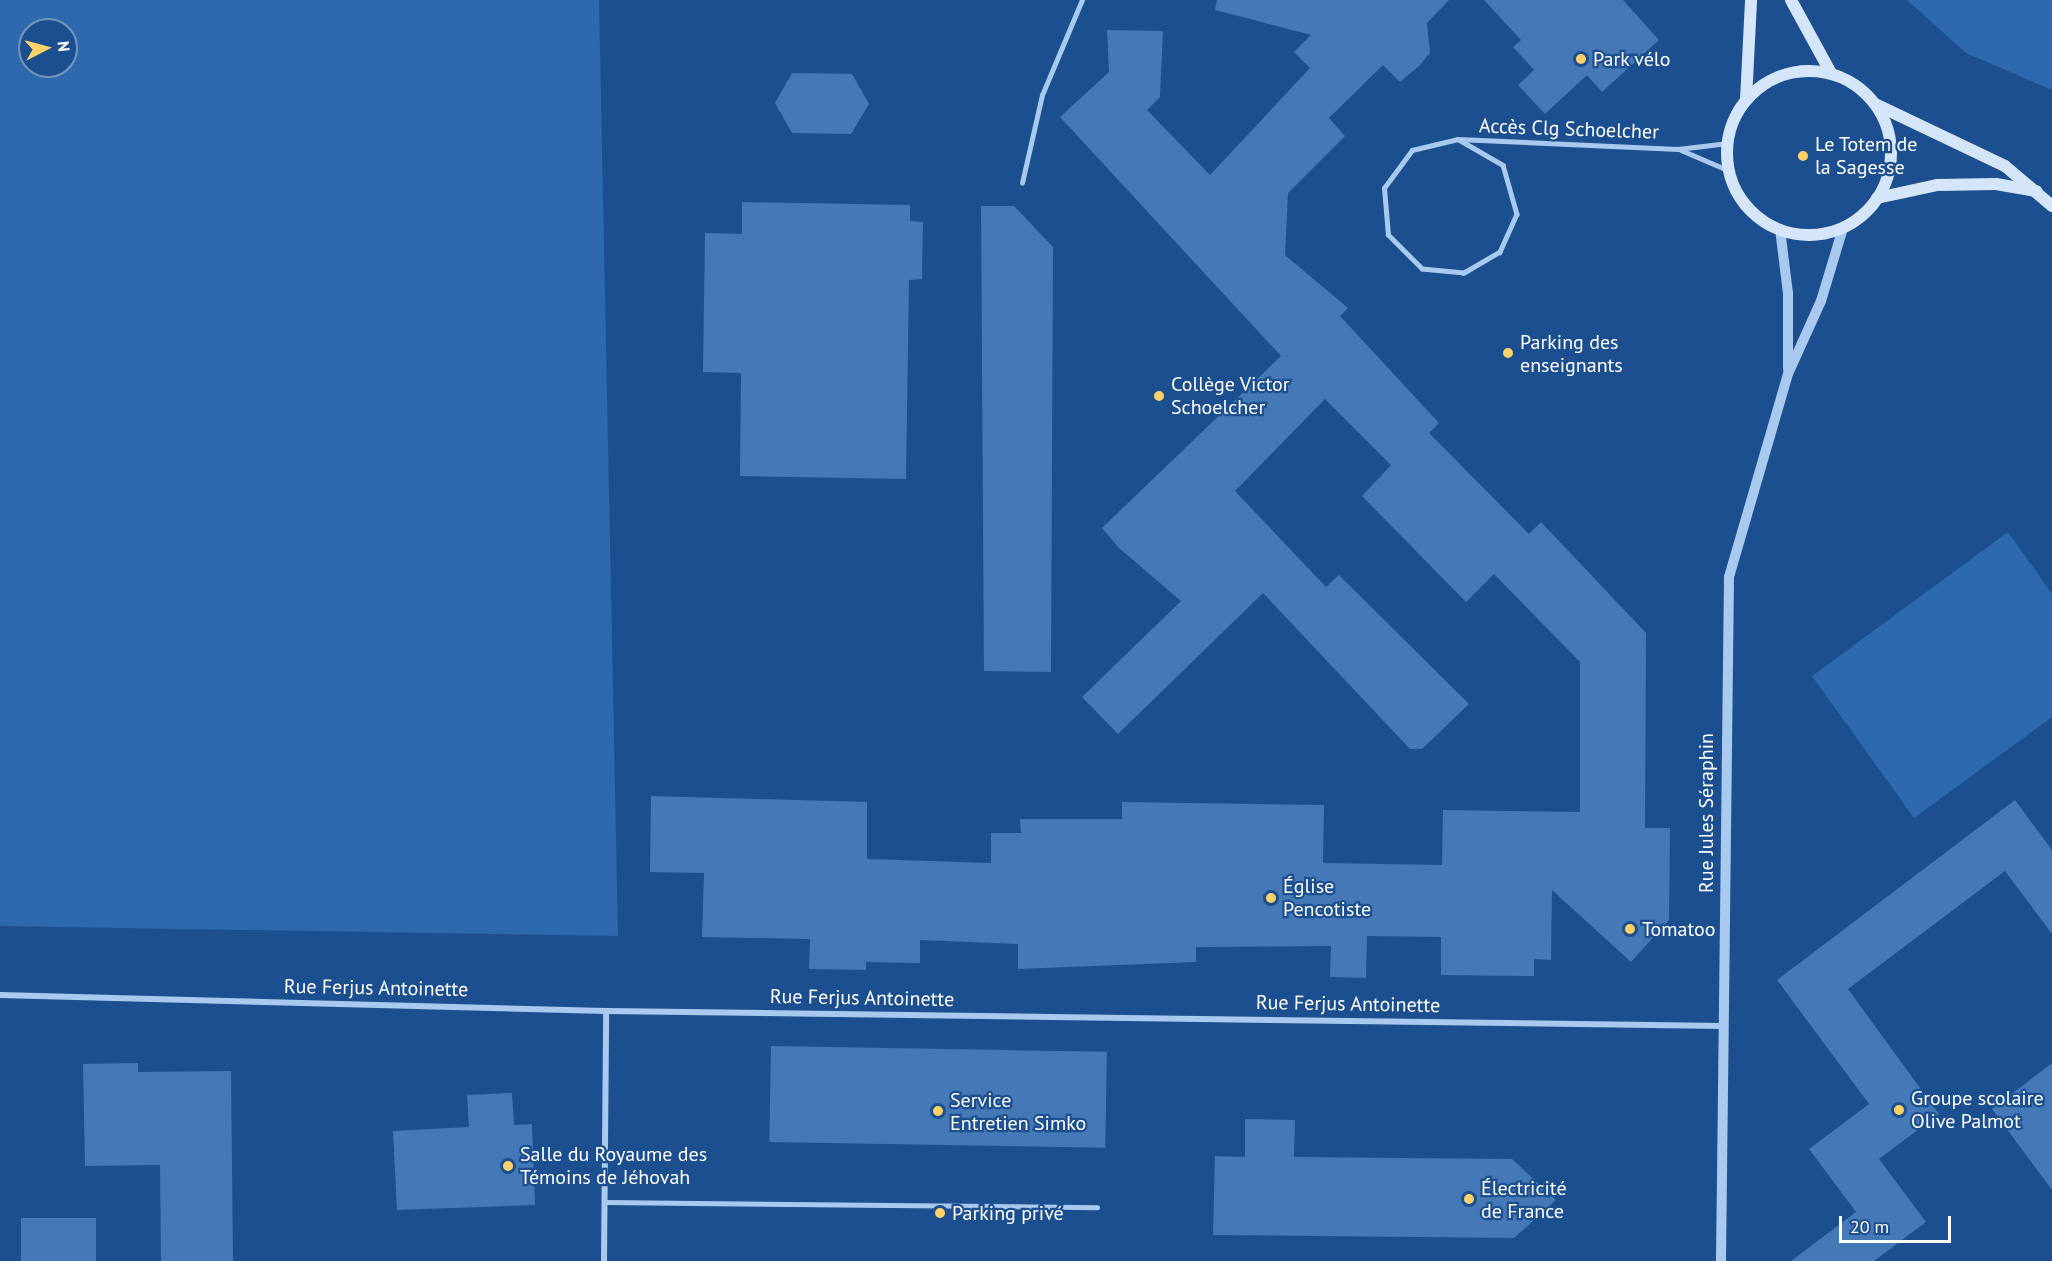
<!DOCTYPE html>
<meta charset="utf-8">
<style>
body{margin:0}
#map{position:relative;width:2052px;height:1261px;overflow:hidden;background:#1b4f8f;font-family:"PT Sans",sans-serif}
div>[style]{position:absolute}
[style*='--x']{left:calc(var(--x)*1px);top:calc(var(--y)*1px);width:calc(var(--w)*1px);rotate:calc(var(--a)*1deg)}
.green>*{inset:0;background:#2e69ad}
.building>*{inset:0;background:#4478b7;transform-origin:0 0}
.service>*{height:4.5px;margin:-2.25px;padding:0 2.25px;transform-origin:2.25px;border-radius:2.25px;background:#a9c9ee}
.minor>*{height:6px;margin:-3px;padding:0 3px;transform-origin:3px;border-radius:3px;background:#a9c9ee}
.tertiary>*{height:10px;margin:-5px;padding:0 5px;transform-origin:5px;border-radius:5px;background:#a9c9ee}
.secondary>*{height:12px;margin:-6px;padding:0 6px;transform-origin:6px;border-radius:6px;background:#d6e6fa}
.secondary>.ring{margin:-6px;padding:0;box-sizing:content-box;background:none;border:12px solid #d6e6fa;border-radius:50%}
.dots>*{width:16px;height:16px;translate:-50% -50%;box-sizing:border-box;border:3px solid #1b4f8f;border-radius:50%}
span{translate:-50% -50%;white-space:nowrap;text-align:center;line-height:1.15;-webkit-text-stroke:4.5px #1b4f8f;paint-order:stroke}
.poi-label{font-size:20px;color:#fff}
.left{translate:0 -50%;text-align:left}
.street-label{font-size:20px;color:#fff}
.north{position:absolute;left:18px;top:18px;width:60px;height:60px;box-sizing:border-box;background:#1b4f8f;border:2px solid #7695bc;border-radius:50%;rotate:84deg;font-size:16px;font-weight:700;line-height:24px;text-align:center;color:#fff}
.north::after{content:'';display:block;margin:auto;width:21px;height:27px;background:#ffd166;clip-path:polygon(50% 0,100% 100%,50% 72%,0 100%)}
.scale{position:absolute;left:1839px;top:1216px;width:112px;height:27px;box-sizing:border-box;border:3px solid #fff;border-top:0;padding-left:8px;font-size:18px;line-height:21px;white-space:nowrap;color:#fff;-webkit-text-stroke:4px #1b4f8f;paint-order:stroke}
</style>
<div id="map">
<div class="green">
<div style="clip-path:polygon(evenodd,0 0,599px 0,618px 936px,0 926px,0 0,30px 30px,66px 30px,66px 66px,30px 66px,30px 30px)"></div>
<div style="clip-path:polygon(1907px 0,2052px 0,2052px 90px,1966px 53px)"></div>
<div style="clip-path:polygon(2008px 532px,2052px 594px,2052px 717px,1914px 818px,1812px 676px)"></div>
</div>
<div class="building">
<div style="clip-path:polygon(1217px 0,1449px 0,1427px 23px,1430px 53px,1419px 66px,1400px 82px,1383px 65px,1329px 118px,1345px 136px,1288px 193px,1285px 255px,1348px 308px,1340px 316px,1439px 423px,1429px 433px,1529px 534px,1541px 522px,1646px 633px,1645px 828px,1670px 828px,1669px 920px,1631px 962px,1552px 890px,1551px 960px,1534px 959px,1534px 976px,1441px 975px,1441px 937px,1367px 936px,1366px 978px,1330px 977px,1331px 946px,1196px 947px,1196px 962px,1018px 969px,1018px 944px,920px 940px,920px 963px,866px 962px,866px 970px,809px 969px,810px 939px,702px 937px,704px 873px,650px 872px,651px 796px,867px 802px,867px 859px,991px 863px,991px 833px,1021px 833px,1020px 819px,1122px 819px,1122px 802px,1324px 805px,1323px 863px,1442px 865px,1443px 810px,1580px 812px,1580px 662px,1494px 574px,1466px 602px,1362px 496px,1391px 465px,1325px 399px,1235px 491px,1326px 587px,1339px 575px,1469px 704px,1422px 749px,1410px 749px,1263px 593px,1118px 734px,1082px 697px,1181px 601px,1119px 548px,1102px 528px,1281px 356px,1060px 117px,1109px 72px,1107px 30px,1163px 31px,1160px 97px,1147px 110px,1210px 175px,1310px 68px,1294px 52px,1311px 35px,1215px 10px)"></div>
<div style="clip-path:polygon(1484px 0,1623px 0,1659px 40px,1602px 92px,1587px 75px,1545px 114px,1518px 85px,1534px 70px,1513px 47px,1521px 40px)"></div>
<div style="clip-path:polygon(792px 73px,852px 74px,869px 104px,851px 134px,792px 133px,775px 103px)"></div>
<div style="clip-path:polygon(742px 202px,910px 205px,910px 221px,923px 222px,922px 279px,909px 280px,906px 479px,740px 476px,741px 373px,703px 372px,705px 233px,742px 234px)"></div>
<div style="clip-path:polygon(981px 206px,1014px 206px,1053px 247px,1051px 672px,984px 671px)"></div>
<div style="clip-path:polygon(2015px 800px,2052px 850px,2052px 934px,2005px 871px,1848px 989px,1939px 1114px,1879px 1159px,1926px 1222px,1874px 1261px,1791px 1261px,1856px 1212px,1809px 1149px,1869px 1104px,1777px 980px)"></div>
<div style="left:771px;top:1046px;width:336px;height:96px;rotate:1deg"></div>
<div style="clip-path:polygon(138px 1063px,138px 1072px,231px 1071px,233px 1261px,161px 1261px,160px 1165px,85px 1166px,83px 1064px)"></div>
<div style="clip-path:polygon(2052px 1063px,2052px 1190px,1992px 1109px)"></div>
<div style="clip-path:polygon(512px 1093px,514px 1125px,532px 1124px,535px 1205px,397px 1210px,393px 1131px,469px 1127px,467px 1095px)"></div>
<div style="clip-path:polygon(1245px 1119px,1295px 1120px,1294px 1157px,1512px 1159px,1556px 1200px,1514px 1238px,1213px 1235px,1215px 1156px,1245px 1157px)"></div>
<div style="left:96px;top:1218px;width:43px;height:75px;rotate:90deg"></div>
</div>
<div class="service">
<div style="--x:1458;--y:139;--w:52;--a:30"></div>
<div style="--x:1503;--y:165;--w:51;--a:74.1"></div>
<div style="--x:1517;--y:214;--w:42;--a:114.1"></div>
<div style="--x:1500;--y:252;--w:42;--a:149.7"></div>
<div style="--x:1464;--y:273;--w:42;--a:-174.6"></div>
<div style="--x:1422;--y:269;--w:48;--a:-135"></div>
<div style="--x:1388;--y:235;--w:47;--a:-94.9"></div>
<div style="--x:1384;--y:188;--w:47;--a:-53.6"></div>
<div style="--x:1412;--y:150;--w:47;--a:-13.4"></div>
<div style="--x:1458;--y:139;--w:220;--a:2.6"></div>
<div style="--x:1678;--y:149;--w:50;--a:-6.8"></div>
<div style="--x:1681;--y:150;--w:53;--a:23.2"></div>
<div style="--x:1022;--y:183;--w:90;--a:-77.2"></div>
<div style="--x:1042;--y:95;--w:103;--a:-67.2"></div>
<div style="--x:605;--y:1202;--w:492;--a:0.6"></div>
</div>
<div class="minor">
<div style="--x:0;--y:995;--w:606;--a:1.51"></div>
<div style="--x:606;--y:1011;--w:1117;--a:0.77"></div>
<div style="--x:604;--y:1261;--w:250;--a:-89.5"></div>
</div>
<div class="tertiary">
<div style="--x:1780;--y:229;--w:64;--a:82.9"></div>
<div style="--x:1788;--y:293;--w:76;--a:90"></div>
<div style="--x:1721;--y:1261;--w:684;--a:-89.33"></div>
<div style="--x:1729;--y:577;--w:211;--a:-73.8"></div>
<div style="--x:1788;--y:374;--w:80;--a:-65.7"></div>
<div style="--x:1821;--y:301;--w:76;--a:-73.2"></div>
</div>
<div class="secondary">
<div style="--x:1791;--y:0;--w:83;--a:61.3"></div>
<div class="ring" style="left:1727px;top:71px;width:152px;height:152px"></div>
<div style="--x:1746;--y:100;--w:100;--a:-87.1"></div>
<div style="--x:1875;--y:104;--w:144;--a:25.5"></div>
<div style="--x:2005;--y:166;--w:62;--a:40.4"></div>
<div style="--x:1877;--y:198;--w:61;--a:-12.2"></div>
<div style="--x:1937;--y:185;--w:59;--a:-1"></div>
<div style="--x:1996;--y:184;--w:41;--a:9.9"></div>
</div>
<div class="dots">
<div style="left:1581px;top:59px;background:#ffd166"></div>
<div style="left:1803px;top:156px;background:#ffd166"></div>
<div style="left:1508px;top:353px;background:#ffd166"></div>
<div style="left:1159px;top:396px;background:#ffd166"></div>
<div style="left:1271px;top:898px;background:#ffd166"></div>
<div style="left:1630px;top:929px;background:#ffd166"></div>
<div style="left:1899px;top:1110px;background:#ffd166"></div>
<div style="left:938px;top:1111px;background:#ffd166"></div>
<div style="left:508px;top:1166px;background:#ffd166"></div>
<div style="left:1469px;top:1199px;background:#ffd166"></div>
<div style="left:940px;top:1213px;background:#ffd166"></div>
</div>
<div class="poi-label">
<span class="left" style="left:1593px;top:59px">Park vélo</span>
<span class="left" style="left:1815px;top:156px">Le Totem de<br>la Sagesse</span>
<span class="left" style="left:1520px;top:354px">Parking des<br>enseignants</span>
<span class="left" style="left:1171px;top:396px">Collège Victor<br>Schoelcher</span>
<span class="left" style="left:1283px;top:898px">Église<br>Pencotiste</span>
<span class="left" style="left:1642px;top:929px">Tomatoo</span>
<span class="left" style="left:1911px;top:1110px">Groupe scolaire<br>Olive Palmot</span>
<span class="left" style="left:950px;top:1112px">Service<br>Entretien Simko</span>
<span class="left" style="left:520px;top:1166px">Salle du Royaume des<br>Témoins de Jéhovah</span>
<span class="left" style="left:1481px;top:1200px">Électricité<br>de France</span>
<span class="left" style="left:952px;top:1213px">Parking privé</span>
</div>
<div class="street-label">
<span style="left:1569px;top:129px;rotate:2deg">Accès Clg Schoelcher</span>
<span style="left:1706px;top:813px;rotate:-90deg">Rue Jules Séraphin</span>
<span style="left:376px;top:988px;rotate:1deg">Rue Ferjus Antoinette</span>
<span style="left:862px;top:998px;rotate:1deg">Rue Ferjus Antoinette</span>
<span style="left:1348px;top:1004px;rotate:1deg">Rue Ferjus Antoinette</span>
</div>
<div class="north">N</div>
<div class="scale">20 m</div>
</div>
